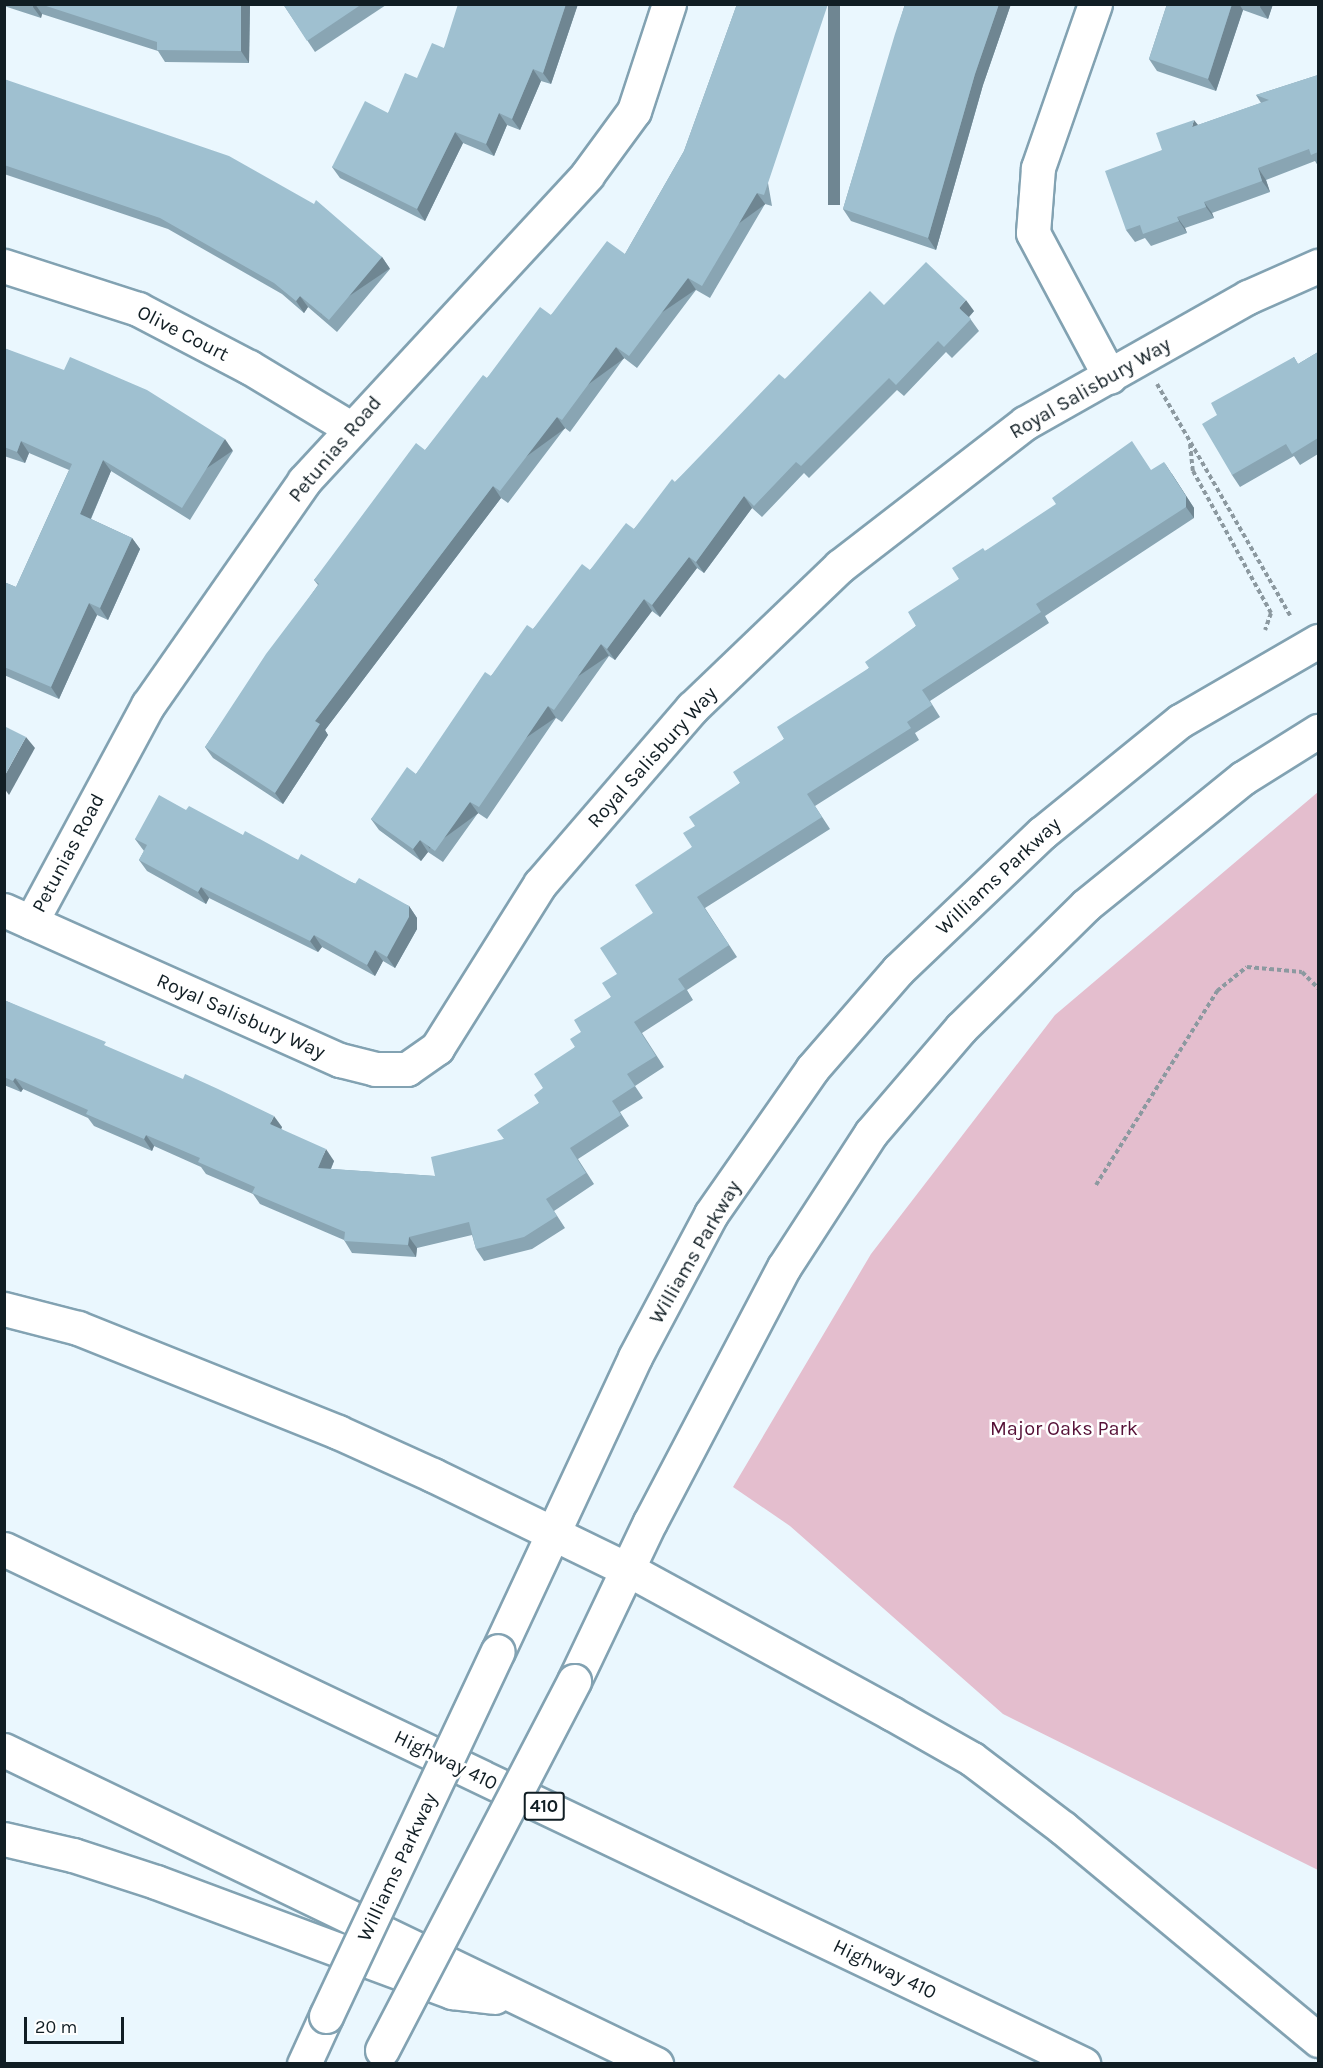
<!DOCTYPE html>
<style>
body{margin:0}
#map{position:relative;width:1323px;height:2068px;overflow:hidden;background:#eaf7fe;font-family:Karla,sans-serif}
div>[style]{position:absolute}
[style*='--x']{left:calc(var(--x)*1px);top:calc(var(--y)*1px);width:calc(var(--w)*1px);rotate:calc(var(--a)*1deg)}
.green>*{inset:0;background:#e4bece}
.path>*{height:4px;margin-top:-2px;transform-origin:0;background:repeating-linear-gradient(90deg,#8c99a0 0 4.5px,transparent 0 7.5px)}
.roads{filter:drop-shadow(2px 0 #82a2b2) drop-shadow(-2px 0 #82a2b2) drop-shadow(0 2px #82a2b2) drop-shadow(0 -2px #82a2b2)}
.minor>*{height:33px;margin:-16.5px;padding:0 16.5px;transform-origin:16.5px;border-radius:16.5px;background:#fff}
.secondary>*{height:33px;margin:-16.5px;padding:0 16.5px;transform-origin:16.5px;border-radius:16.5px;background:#fff}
.motorway>*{height:33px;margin:-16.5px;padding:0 16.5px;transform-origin:16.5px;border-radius:16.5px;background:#fff}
.bridges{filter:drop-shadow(2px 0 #82a2b2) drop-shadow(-2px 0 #82a2b2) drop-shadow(0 2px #82a2b2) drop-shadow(0 -2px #82a2b2)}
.secondary-bridge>*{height:33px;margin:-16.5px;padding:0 16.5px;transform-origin:16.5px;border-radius:16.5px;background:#fff}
.wall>*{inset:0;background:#89a5b3}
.shaded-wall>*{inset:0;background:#6f8692;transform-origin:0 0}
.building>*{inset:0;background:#9fc0d0}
span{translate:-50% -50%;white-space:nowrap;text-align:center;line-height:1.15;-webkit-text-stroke:5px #fff;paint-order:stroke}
.shield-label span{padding:2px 4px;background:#fff;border:2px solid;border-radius:4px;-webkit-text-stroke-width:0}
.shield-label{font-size:18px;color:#111e24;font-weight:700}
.street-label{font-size:20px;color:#111e24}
.park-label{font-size:20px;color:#551036}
.frame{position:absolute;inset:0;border:6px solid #111e24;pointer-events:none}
.scale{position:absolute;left:24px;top:2017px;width:100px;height:27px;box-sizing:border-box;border:3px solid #111e24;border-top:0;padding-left:8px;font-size:18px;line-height:21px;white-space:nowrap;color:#111e24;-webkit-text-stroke:4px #fff;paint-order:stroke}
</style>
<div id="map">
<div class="green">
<div style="clip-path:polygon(1318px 792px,1318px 1870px,1003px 1714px,790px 1526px,733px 1487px,871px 1254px,1055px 1015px)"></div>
</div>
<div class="path">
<div style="--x:1157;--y:384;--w:267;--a:60.1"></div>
<div style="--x:1190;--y:444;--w:27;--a:84"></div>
<div style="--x:1193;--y:471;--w:162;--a:61.2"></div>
<div style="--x:1271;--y:613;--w:18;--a:109"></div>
<div style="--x:1096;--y:1185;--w:229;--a:-58"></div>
<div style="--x:1217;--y:991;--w:38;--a:-39"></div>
<div style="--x:1247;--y:967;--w:55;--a:5.2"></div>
<div style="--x:1302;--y:972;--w:23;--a:45"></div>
</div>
<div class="roads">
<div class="minor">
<div style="--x:1095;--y:4;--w:174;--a:109.2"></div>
<div style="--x:1038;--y:168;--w:65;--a:94.4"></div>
<div style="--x:1033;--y:233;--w:163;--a:61.9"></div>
<div style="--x:4;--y:266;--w:141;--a:17.8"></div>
<div style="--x:138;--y:309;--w:125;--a:27.6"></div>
<div style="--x:249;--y:367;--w:118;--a:31.1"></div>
<div style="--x:4;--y:910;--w:368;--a:24.1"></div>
<div style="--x:340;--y:1060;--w:36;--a:14"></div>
<div style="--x:375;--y:1069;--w:32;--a:0"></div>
<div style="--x:407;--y:1069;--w:37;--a:-35"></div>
<div style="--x:437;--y:1048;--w:194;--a:-57.9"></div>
<div style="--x:540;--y:884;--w:233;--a:-49.2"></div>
<div style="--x:692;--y:708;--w:205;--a:-43.8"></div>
<div style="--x:840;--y:566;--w:234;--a:-37.7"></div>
<div style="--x:1025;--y:423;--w:256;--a:-29.5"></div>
<div style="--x:1248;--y:297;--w:77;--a:-23.9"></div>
<div style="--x:31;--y:922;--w:247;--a:-61.7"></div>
<div style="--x:148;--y:705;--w:273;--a:-55.1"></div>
<div style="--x:304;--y:481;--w:417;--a:-47.2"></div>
<div style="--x:587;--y:175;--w:79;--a:-53.7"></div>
<div style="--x:634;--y:111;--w:113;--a:-71.9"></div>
</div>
<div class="secondary">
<div style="--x:498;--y:1651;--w:324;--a:-65"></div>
<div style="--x:635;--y:1357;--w:162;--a:-62"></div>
<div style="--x:711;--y:1214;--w:177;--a:-55.1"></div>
<div style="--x:812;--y:1069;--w:131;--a:-49"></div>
<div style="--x:898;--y:970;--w:199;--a:-43.6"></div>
<div style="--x:1042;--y:833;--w:178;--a:-39.1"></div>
<div style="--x:1180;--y:721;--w:160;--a:-30.1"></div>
<div style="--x:574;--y:1681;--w:176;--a:-64.5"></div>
<div style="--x:650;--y:1522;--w:288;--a:-62.3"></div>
<div style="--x:784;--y:1267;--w:160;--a:-57"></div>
<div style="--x:871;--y:1133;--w:138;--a:-49.4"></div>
<div style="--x:961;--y:1028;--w:175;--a:-44.5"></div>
<div style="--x:1086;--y:905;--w:202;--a:-39"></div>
<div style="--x:1243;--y:778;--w:89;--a:-32.1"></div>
<div style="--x:304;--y:2064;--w:53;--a:-65.4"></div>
</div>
<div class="motorway">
<div style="--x:4;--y:1309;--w:76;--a:14.4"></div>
<div style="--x:78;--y:1328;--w:280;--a:21.8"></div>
<div style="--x:338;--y:1432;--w:104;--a:24.4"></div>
<div style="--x:433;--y:1475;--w:216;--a:25.9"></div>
<div style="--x:627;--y:1569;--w:301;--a:28.6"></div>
<div style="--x:891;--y:1713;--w:93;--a:29.6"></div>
<div style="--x:972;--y:1759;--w:114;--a:37.2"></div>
<div style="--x:1063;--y:1828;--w:332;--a:39.7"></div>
<div style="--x:4;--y:1549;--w:1196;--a:25.51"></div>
<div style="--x:4;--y:1750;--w:724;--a:25.72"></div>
<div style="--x:4;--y:1839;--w:71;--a:13.1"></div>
<div style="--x:73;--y:1855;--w:87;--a:18"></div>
<div style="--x:156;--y:1882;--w:316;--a:20.4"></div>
<div style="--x:452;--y:1992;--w:43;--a:6.6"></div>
</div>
</div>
<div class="bridges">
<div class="secondary-bridge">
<div style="--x:326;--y:2016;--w:403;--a:-64.8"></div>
<div style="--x:382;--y:2050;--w:416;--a:-62.5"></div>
</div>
</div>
<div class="wall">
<div style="clip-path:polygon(4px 4px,250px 4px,249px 63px,165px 62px,158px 51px,42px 14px,41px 18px,4px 6px)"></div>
<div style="clip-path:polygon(283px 4px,385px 4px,386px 5px,315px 52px)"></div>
<div style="clip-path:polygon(578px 4px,551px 84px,541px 81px,520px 130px,507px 125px,494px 156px,463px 143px,425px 221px,340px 178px,332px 167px,388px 113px,444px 48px,471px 5px)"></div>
<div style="clip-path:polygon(737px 4px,772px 206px,765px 204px,710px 298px,696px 290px,637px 368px,624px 358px,570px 432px,565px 428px,508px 503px,501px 498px,325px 730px,328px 735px,283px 804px,213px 758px,205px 747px,318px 585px,314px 580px,487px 378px,551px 315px,625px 254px,684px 151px)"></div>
<div style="clip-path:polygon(905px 4px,1011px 4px,983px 85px,936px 250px,851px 221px,843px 209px)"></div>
<div style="clip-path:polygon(1167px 4px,1273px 4px,1268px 19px,1243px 10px,1216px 91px,1157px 71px,1149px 59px)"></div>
<div style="clip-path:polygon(1318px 75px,1318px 166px,1315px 161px,1266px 180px,1270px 192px,1212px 213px,1214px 218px,1185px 228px,1187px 233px,1151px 246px,1145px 238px,1135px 242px,1126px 230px,1162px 150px,1198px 125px,1261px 103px,1256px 95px)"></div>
<div style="clip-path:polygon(4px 79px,382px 257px,390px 269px,337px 332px,308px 307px,304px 313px,282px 294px,168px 229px,4px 174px)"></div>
<div style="clip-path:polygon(884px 305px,974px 311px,969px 317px,979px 331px,952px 358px,946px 352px,904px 396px,897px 390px,809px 478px,804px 473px,762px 517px,752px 508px,704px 573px,697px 568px,660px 617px,652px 611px,615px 660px,609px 656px,562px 722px,556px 718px,487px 819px,478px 813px,443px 862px,428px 852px,421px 861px,379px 830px,371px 819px,416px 774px,491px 676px,533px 629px,590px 570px,634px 529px,675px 482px,785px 379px)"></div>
<div style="clip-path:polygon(4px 348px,233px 451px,190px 520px,111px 471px,91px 519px,132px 538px,140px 549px,108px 620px,97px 615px,59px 699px,4px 675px,4px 582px,16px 587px,69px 470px,29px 453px,25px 463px,4px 456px)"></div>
<div style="clip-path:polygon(1318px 352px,1318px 454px,1300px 465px,1294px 456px,1240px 487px,1232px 475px,1217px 415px,1294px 357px,1298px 364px)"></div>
<div style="clip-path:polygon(1152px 470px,1172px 474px,1194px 508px,1194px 518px,1045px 616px,1049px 623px,930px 701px,940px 717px,915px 733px,919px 740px,815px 806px,830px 829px,705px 908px,737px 957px,687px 990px,693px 1000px,642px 1033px,664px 1067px,635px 1086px,643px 1098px,620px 1112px,629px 1126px,578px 1159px,594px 1184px,554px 1211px,565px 1228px,532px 1249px,484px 1261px,476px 1249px,472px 1235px,417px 1248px,416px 1257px,352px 1253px,344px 1240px,260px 1204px,253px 1194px,206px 1174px,201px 1167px,154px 1146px,152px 1151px,94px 1126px,88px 1118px,23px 1089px,21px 1092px,4px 1085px,4px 1000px,282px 1127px,281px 1129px,334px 1161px,331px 1169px,435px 1176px,504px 1139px,539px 1103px,543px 1088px,575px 1047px,581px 1032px,611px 997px,617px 974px,692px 847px,695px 826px,740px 783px,784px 739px,869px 668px,916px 626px,985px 551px)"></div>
<div style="clip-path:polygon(186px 810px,298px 860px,409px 906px,417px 918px,417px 929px,395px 968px,383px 961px,375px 976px,322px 947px,318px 952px,209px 898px,206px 904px,147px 871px,139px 860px,144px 851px,135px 839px)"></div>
</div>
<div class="shaded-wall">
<div style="clip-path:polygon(33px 4px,35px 4px,42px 14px,41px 18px,33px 7px)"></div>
<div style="clip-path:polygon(241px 4px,250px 4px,249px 63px,241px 51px)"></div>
<div style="clip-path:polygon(566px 4px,578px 4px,551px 84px,543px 73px)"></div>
<div style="left:828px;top:4px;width:12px;height:201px"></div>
<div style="clip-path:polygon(999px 4px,1011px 4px,983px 85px,936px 250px,928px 238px,975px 74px)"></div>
<div style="clip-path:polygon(1232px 4px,1239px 4px,1243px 10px,1216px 91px,1208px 79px)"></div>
<div style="clip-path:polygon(1261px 4px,1273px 4px,1268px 19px,1260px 7px)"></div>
<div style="clip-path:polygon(533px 69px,541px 81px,520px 130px,512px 119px)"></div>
<div style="clip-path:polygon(499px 113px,507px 125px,494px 156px,486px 144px)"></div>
<div style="clip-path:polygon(1194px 120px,1203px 131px,1192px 127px)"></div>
<div style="clip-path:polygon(455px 132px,463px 143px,425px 221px,417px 209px)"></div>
<div style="clip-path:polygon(1258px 168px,1266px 180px,1270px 192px,1262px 181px)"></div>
<div style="left:757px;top:193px;width:14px;height:108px;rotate:54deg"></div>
<div style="clip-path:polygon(1204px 202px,1212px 213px,1214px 218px,1206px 207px)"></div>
<div style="clip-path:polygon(1177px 217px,1185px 228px,1187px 233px,1179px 221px)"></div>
<div style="left:382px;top:257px;width:14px;height:82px;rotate:56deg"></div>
<div style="left:688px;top:278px;width:14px;height:98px;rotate:56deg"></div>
<div style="clip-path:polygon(300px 296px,308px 307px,304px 313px,296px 301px)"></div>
<div style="clip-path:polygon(966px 300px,974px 311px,967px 319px,959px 308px)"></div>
<div style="left:616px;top:347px;width:14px;height:91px;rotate:54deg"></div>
<div style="left:557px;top:417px;width:14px;height:93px;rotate:54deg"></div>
<div style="left:225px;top:439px;width:14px;height:81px;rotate:56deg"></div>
<div style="clip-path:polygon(21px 441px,29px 453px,25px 463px,17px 452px)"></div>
<div style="clip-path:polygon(103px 460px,111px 471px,88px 525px,80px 514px)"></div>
<div style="clip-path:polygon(1164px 462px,1194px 508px,1194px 518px,1186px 507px)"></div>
<div style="clip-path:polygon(493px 486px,501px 498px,325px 730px,328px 735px,283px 804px,275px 793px,315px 721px)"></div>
<div style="clip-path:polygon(744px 496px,752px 508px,704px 573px,696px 562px)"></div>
<div style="clip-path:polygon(132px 538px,140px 549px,108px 620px,100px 608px)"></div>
<div style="clip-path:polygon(689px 557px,697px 568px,660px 617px,652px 605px)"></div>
<div style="clip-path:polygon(644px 599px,652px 611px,615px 660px,607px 649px)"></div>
<div style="clip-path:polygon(89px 603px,97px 615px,59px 699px,51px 687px)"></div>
<div style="left:601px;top:644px;width:14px;height:81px;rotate:56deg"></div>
<div style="left:548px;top:706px;width:14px;height:122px;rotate:56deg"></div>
<div style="clip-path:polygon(26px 737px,35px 748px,9px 795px,4px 788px,4px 777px)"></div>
<div style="left:470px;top:802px;width:14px;height:60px;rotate:54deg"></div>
<div style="clip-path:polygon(420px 840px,428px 852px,421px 861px,413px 849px)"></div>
<div style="clip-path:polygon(201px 887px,209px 898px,206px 904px,198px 892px)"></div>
<div style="clip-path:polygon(409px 906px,417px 918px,417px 929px,395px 968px,387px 957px)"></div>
<div style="clip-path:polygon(314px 935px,322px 947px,318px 952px,310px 941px)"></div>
<div style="clip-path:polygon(375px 950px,383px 961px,375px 976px,367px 965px)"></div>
<div style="clip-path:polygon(15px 1078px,23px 1089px,21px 1092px,13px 1081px)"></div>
<div style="clip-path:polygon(274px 1116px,282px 1127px,278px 1136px,270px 1124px)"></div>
<div style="clip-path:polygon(146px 1135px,154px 1146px,152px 1151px,144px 1139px)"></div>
<div style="clip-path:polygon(326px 1149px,334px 1161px,326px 1180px,318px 1168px)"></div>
<div style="clip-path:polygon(409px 1237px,417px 1248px,416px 1257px,408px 1245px)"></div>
</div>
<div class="building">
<div style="clip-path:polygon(40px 4px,241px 4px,241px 51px,157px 50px,157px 42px)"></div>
<div style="clip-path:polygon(283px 4px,362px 4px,307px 41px)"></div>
<div style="clip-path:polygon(458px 4px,566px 4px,543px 73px,533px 69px,512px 119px,499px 113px,486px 144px,455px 132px,417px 209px,332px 167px,365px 101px,388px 113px,405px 73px,417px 78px,432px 43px,444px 48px)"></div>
<div style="clip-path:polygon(737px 4px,828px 4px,764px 195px,757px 193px,702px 286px,688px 278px,629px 356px,616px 347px,562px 420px,557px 417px,500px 491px,493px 486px,315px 721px,320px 724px,275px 793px,205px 747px,266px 654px,319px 584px,314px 580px,416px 443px,425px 450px,483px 375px,487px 378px,540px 307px,551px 315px,607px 241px,625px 254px,684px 151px)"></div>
<div style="clip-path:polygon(905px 4px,999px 4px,975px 74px,928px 238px,843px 209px,895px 34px)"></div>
<div style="clip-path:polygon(1167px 4px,1232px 4px,1208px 79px,1149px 59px)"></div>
<div style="clip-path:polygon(1318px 75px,1318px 152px,1311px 155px,1309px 149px,1258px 168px,1262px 181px,1204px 202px,1206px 207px,1177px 217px,1179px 221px,1143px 234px,1140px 225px,1126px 230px,1105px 171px,1162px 150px,1156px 133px,1194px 120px,1192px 127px,1269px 100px,1256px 95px)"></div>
<div style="clip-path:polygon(4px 79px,229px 156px,314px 204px,316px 200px,382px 257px,329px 320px,300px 296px,296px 301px,274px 283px,160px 218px,4px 165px)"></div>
<div style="clip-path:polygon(926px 262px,966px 300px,959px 308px,971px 319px,944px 347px,938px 341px,896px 385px,889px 378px,801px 466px,796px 462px,754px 506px,744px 496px,696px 562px,689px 557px,652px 605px,644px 599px,607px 649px,601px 644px,554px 710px,548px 706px,479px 807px,470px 802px,435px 851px,420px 840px,413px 849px,371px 819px,407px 767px,416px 774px,485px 672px,491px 676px,527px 625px,533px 629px,582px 564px,590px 570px,626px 523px,634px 529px,672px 479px,675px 482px,779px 374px,785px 379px,870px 291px,884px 305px)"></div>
<div style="clip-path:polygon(4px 348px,64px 370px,70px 357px,147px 390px,225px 439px,182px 508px,103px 460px,80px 514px,132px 538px,100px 608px,89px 603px,51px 687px,4px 667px,4px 582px,16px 587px,72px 464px,21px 441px,17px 452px,4px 447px)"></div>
<div style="clip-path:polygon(1318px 352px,1318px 438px,1292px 454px,1286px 444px,1232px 475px,1202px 424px,1217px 415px,1211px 403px,1294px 357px,1298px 364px)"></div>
<div style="clip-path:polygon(1132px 441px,1151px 470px,1164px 462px,1186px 496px,1186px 507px,1036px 604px,1041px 612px,922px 690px,932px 705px,907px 722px,911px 728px,807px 794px,822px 817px,697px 897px,729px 945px,678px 979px,685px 989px,634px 1022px,656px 1056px,627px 1074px,635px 1086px,612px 1101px,621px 1115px,570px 1148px,586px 1173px,546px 1199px,557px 1216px,524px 1237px,476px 1249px,469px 1222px,409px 1237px,408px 1245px,344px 1241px,345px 1232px,252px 1193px,255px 1187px,198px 1162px,200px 1158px,146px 1135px,144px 1139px,86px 1114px,88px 1110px,15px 1078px,13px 1081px,4px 1077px,4px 1000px,106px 1042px,104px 1045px,183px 1079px,185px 1074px,218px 1089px,274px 1116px,270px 1124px,326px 1149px,318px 1168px,435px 1176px,431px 1157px,504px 1139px,497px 1130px,539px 1103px,534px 1095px,543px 1088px,534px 1074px,575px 1047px,570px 1039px,581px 1032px,574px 1020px,611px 997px,602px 983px,617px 974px,600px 948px,653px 913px,635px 885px,692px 847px,683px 833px,695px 826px,689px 817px,740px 783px,733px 772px,784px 739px,777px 727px,869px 668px,865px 662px,916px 626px,908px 612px,959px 579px,952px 568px,983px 548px,985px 551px,1056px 504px,1052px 498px)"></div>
<div style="clip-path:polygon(4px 726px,26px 737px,4px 777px)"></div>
<div style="clip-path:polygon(159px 795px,186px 810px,189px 806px,243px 835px,245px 831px,298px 860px,301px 854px,355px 884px,359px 878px,409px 906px,409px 917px,387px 957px,375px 950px,367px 965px,314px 935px,310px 941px,201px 887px,198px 892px,139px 860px,147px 845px,135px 839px)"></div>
</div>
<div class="shield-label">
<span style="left:544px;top:1806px">410</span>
</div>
<div class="street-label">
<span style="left:183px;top:333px;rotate:27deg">Olive Court</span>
<span style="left:1090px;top:388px;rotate:-30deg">Royal Salisbury Way</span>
<span style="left:335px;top:449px;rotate:-50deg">Petunias Road</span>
<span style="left:652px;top:757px;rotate:-48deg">Royal Salisbury Way</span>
<span style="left:68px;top:853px;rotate:-62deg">Petunias Road</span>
<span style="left:998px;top:876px;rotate:-43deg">Williams Parkway</span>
<span style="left:241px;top:1016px;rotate:24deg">Royal Salisbury Way</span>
<span style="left:695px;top:1252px;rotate:-60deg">Williams Parkway</span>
<span style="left:446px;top:1760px;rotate:26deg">Highway 410</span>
<span style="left:397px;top:1867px;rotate:-65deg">Williams Parkway</span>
<span style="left:885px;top:1969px;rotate:26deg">Highway 410</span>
</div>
<div class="park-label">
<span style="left:1064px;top:1428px">Major Oaks Park</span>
</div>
<div class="frame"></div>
<div class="scale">20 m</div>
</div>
